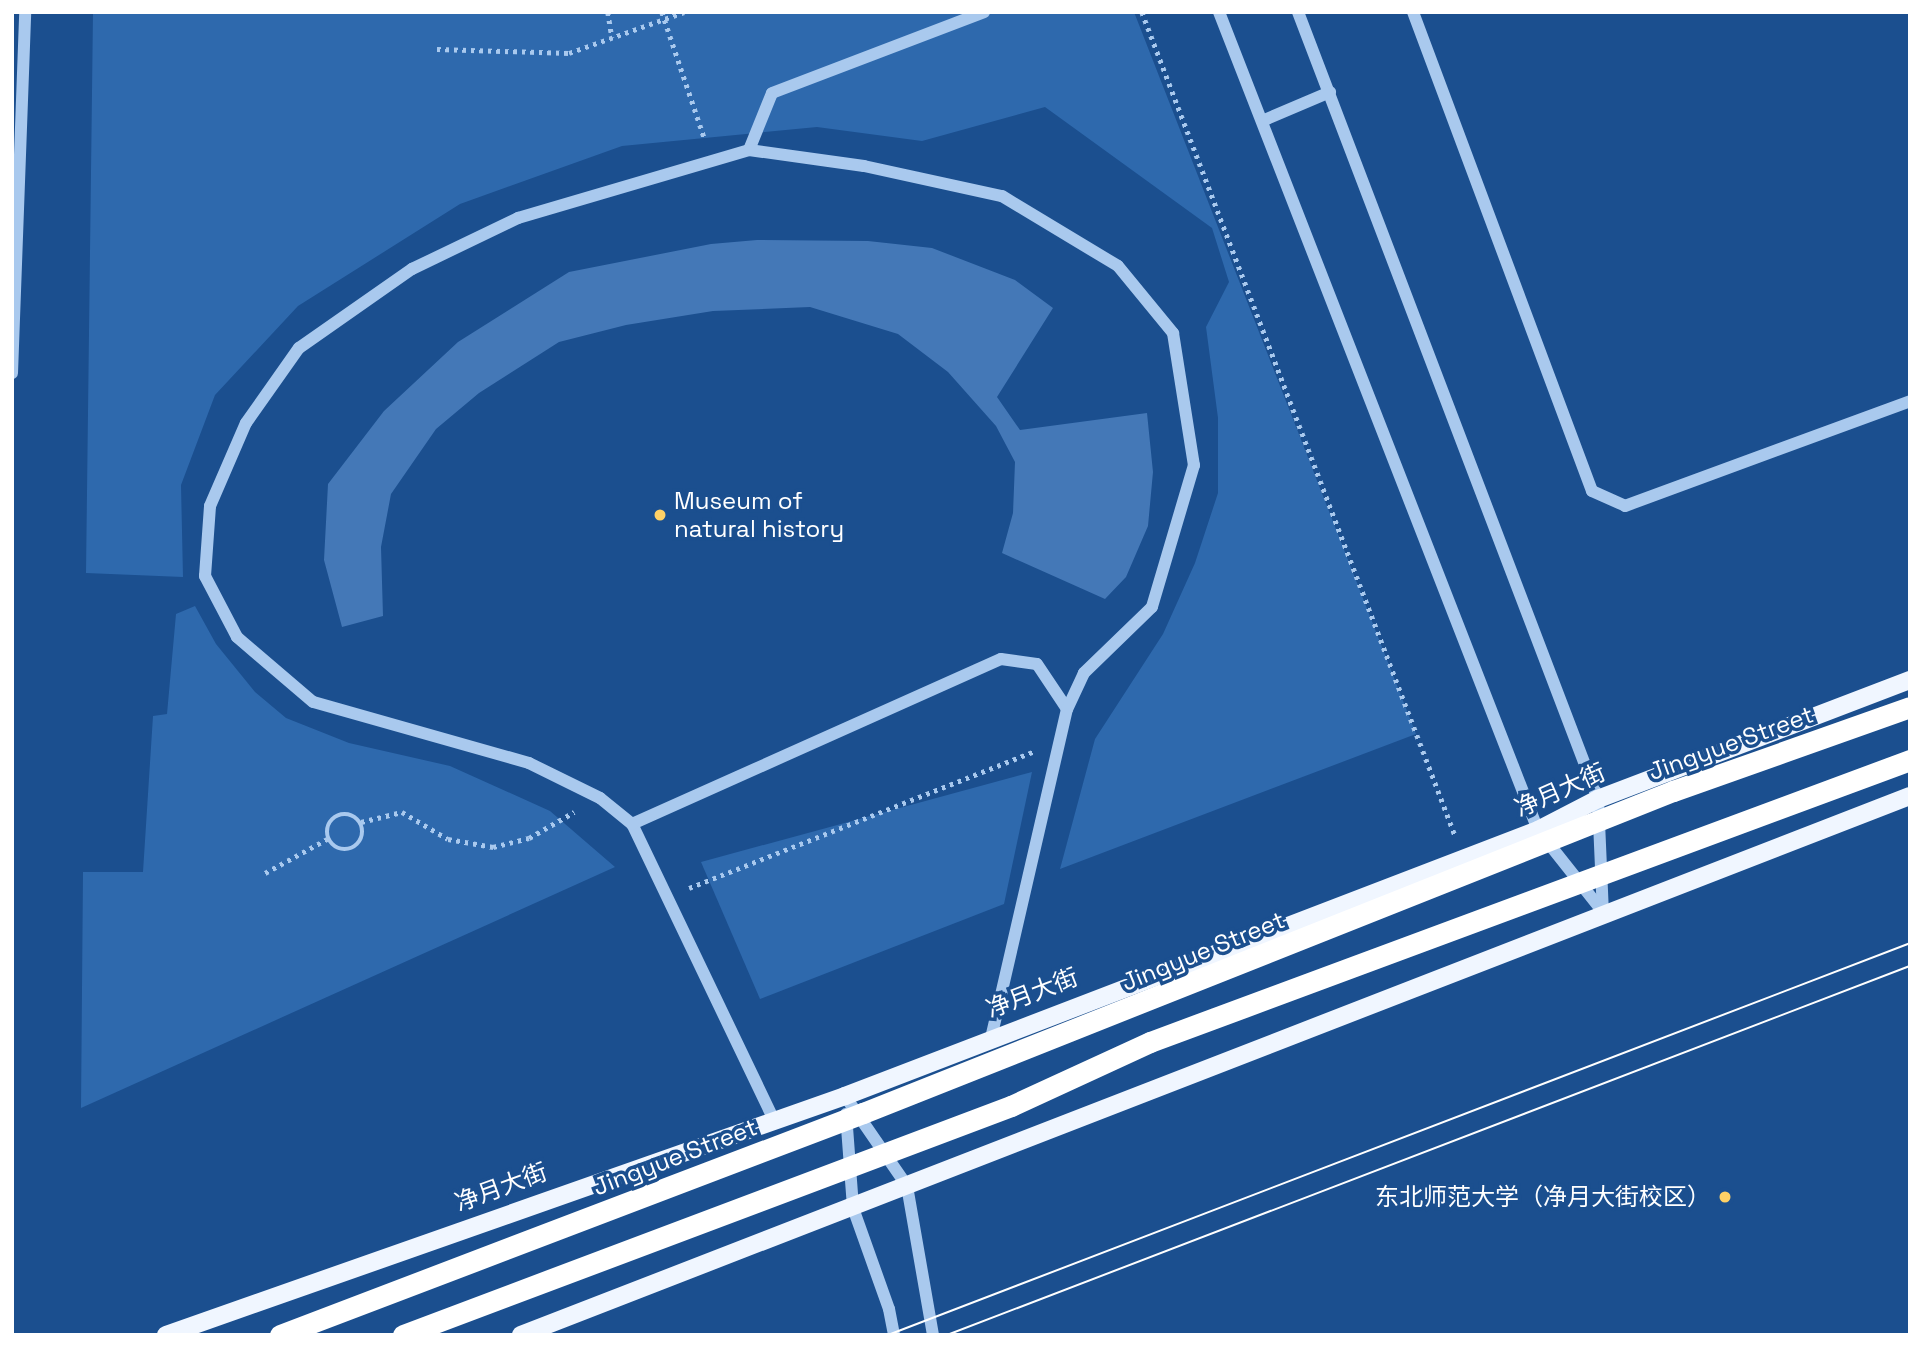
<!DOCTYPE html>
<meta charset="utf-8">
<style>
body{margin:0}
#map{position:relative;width:1922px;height:1347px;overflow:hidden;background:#1b4f8f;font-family:"Space Grotesk","Noto Sans SC",sans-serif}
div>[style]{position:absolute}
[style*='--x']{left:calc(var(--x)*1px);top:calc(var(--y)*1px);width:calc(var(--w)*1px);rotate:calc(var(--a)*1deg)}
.green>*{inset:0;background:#2e69ad}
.building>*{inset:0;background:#4478b7}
.path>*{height:4.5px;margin-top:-2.25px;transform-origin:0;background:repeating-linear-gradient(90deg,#a9c9ee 0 3.5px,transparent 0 8.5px)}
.path>.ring{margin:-2.25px;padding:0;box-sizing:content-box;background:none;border:4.5px solid #a9c9ee;border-radius:50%}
.minor>*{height:12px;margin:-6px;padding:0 6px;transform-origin:6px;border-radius:6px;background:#a9c9ee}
.major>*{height:18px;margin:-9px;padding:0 9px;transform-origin:9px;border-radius:9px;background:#f0f6ff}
.tram>*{height:2px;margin:-1px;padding:0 1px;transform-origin:1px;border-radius:1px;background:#fff}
.highway-bridge>*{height:21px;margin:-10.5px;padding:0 10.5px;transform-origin:10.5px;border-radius:10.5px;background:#fff}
.dots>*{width:19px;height:19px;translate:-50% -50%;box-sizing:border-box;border:4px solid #1b4f8f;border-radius:50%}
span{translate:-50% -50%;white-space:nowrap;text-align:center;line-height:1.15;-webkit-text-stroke:7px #1b4f8f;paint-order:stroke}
.poi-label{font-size:24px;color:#fff}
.left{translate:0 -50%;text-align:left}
.right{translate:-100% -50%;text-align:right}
.street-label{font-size:24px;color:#fff}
.frame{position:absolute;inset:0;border:14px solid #fff;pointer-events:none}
</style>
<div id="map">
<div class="green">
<div style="clip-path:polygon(93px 12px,1134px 12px,1416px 734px,1060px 869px,1095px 739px,1163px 634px,1195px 563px,1218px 493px,1218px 418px,1206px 327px,1229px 282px,1212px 228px,1045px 107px,922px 141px,817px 127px,622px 146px,460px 204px,298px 306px,215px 395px,181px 485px,183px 577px,86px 573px)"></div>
<div style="clip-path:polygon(195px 606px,216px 644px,255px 692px,286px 718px,349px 743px,450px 766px,550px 811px,615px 867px,81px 1108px,83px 872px,143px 872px,153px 716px,167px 714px,176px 614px)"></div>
<div style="clip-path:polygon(1032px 772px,1004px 904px,760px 999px,701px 862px)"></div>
</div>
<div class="building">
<div style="clip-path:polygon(757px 240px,868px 241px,932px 248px,1015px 280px,1053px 308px,997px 397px,1020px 430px,1147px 413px,1153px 472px,1148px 526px,1126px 577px,1105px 599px,1002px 553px,1013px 513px,1015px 462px,996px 426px,948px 372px,898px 334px,810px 307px,713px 311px,626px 325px,559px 342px,479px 393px,436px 429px,391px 494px,381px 547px,383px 616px,342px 627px,324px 560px,328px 484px,384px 411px,458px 342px,569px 272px,711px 244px)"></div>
</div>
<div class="path">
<div style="--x:608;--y:12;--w:26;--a:81"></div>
<div style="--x:662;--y:12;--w:132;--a:71.4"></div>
<div style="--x:1142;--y:12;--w:881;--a:69.18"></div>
<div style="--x:437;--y:49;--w:132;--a:1.7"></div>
<div style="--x:569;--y:53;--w:122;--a:-19.6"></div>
<div class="ring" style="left:327px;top:814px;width:31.5px;height:31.5px"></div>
<div style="--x:361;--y:822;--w:42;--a:-13.7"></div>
<div style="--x:402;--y:812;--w:53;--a:30.4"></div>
<div style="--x:448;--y:839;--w:46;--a:10.1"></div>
<div style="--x:493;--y:847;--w:37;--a:-14"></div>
<div style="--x:529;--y:838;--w:52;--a:-30"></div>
<div style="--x:265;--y:873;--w:71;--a:-28.7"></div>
<div style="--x:689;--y:888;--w:370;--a:-21.6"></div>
</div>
<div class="minor">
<div style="--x:1219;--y:12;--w:878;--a:68.7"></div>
<div style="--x:1538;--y:830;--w:105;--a:51.6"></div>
<div style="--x:1298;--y:12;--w:842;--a:69.13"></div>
<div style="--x:1598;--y:799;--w:113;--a:87.5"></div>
<div style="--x:1413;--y:12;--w:511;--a:69.51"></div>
<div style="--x:1592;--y:491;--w:36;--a:24"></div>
<div style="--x:1625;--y:506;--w:304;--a:-20.2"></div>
<div style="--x:1262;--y:121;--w:74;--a:-23.1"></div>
<div style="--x:749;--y:150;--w:61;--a:-68"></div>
<div style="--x:772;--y:93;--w:227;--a:-20.9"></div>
<div style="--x:12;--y:373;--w:361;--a:-87.9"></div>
<div style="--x:632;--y:824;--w:404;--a:-24.1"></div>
<div style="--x:1001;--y:659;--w:36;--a:8"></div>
<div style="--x:1037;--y:664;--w:54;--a:56.3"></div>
<div style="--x:845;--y:1096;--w:109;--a:55.4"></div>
<div style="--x:907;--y:1186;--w:151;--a:80.1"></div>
<div style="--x:846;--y:1114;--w:94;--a:85.7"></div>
<div style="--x:853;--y:1208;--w:107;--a:70.4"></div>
<div style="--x:889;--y:1309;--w:26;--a:79"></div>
<div style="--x:773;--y:1118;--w:326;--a:-115.6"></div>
<div style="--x:632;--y:824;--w:41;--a:-140.9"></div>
<div style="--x:600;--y:798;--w:79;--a:-153.8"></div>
<div style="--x:529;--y:763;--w:224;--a:-164.2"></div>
<div style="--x:313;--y:702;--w:100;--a:-139.5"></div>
<div style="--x:237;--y:637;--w:69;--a:-117.7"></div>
<div style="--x:205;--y:576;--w:70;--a:-85.9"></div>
<div style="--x:210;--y:506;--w:90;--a:-66.6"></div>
<div style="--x:246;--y:423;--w:92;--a:-54.8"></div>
<div style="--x:299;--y:348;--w:138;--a:-35"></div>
<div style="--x:412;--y:269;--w:118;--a:-25.7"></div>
<div style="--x:518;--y:218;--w:241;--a:-16.4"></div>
<div style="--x:749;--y:150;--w:116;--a:7.9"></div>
<div style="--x:864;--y:166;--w:141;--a:12.3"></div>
<div style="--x:1002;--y:196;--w:135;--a:31.1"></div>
<div style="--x:1118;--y:266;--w:87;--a:50.6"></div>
<div style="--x:1173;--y:333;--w:134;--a:81"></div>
<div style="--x:1194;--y:465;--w:148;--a:106.5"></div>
<div style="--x:1152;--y:607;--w:95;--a:135.9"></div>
<div style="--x:1084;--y:673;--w:40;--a:115"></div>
<div style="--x:1067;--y:709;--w:337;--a:103"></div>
</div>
<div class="major">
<div style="--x:166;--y:1335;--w:720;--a:-19.39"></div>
<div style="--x:845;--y:1096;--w:742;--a:-21"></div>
<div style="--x:1538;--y:830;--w:68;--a:-27.3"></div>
<div style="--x:1598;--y:799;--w:334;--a:-20.9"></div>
<div style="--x:521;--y:1335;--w:1490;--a:-21.21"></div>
</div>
<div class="tram">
<div style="--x:888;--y:1335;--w:1095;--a:-20.98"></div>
<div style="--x:947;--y:1335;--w:1031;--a:-20.97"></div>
</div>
<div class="highway-bridge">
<div style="--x:280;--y:1335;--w:624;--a:-20.85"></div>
<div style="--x:863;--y:1113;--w:872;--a:-21.68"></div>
<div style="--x:1673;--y:791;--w:251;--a:-19.5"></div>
<div style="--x:403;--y:1335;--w:650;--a:-20.64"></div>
<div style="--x:1011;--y:1106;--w:153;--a:-24.7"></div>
<div style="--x:1150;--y:1042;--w:811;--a:-20.36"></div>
</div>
<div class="dots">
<div style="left:660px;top:515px;background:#ffd166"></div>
<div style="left:1725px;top:1197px;background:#ffd166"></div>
</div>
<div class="poi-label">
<span class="left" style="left:674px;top:515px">Museum of<br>natural history</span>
<span class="right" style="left:1711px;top:1197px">东北师范大学（净月大街校区）</span>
</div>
<div class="street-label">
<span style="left:1731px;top:743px;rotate:-20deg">Jingyue Street</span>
<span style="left:1560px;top:790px;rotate:-24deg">净月大街</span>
<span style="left:1203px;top:951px;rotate:-22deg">Jingyue Street</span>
<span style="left:1032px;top:993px;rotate:-21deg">净月大街</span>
<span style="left:675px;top:1157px;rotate:-21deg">Jingyue Street</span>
<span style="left:501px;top:1187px;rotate:-20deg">净月大街</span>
</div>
<div class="frame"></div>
</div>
